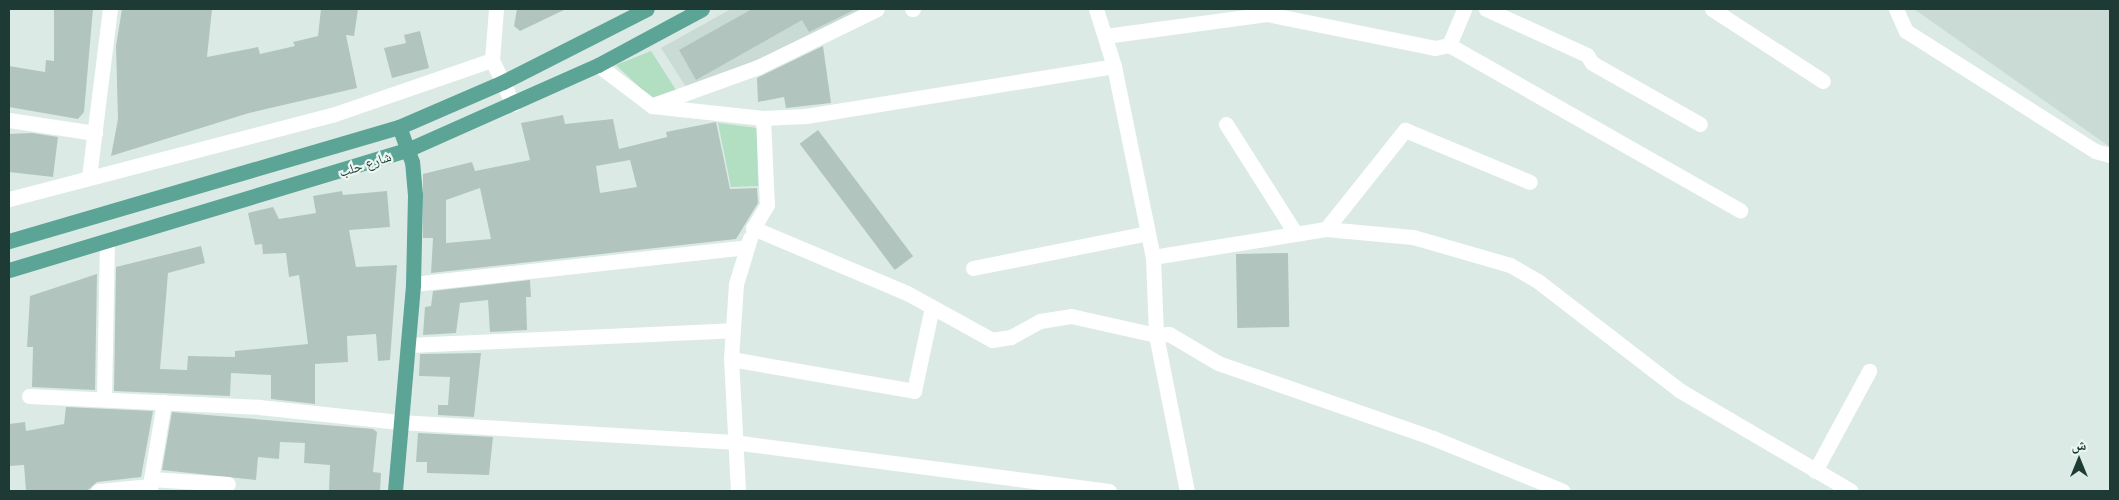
<!DOCTYPE html>
<meta charset="utf-8">
<style>
body{margin:0}
#map{position:relative;width:2119px;height:500px;overflow:hidden;background:#dceae5;font-family:"Noto Sans","Noto Naskh Arabic",sans-serif}
div>[style]{position:absolute}
[style*='--x']{left:calc(var(--x)*1px);top:calc(var(--y)*1px);width:calc(var(--w)*1px);rotate:calc(var(--a)*1deg)}
.built>*{inset:0;background:#cadad4}
.green>*{inset:0;background:#b2dec1}
.building>*{inset:0;background:#b1c5be;transform-origin:0 0}
.minor>*{height:15px;margin:-7.5px;padding:0 7.5px;transform-origin:7.5px;border-radius:7.5px;background:#fff}
.major>*{height:15px;margin:-7.5px;padding:0 7.5px;transform-origin:7.5px;border-radius:7.5px;background:#5ca496}
span{translate:-50% -50%;white-space:nowrap;text-align:center;line-height:1.15;-webkit-text-stroke:4.5px #ecf7f2;paint-order:stroke}
.street-label{font-size:14px;color:#1d3a34}
.frame{position:absolute;inset:0;border:10px solid #1d3a34;pointer-events:none}
.north{position:absolute;left:2054px;top:435px;width:50px;height:50px;-webkit-text-stroke:4px #ecf7f2;paint-order:stroke;rotate:0deg;font-size:14px;font-weight:700;line-height:20px;text-align:center;color:#1d3a34}
.north::after{content:'';display:block;margin:auto;width:18px;height:22px;background:#1d3a34;clip-path:polygon(50% 0,100% 100%,50% 72%,0 100%)}
</style>
<div id="map">
<div class="built">
<div style="clip-path:polygon(731px 9px,870px 9px,741px 69px,686px 87px,661px 48px)"></div>
<div style="clip-path:polygon(1914px 9px,2110px 9px,2110px 147px)"></div>
</div>
<div class="green">
<div style="clip-path:polygon(651px 51px,676px 90px,651px 98px,616px 65px)"></div>
<div style="clip-path:polygon(718px 123px,757px 128px,758px 186px,731px 187px)"></div>
</div>
<div class="building">
<div style="clip-path:polygon(54px 9px,93px 9px,84px 112px,78px 119px,9px 107px,9px 66px,45px 72px,46px 60px,54px 61px)"></div>
<div style="clip-path:polygon(122px 9px,212px 9px,207px 57px,258px 47px,260px 54px,295px 46px,293px 42px,318px 36px,321px 9px,358px 9px,354px 36px,346px 35px,357px 88px,249px 113px,111px 156px,118px 119px,116px 46px)"></div>
<div style="clip-path:polygon(517px 9px,566px 9px,520px 31px,514px 26px)"></div>
<div style="clip-path:polygon(752px 9px,856px 9px,809px 32px,802px 20px,696px 80px,679px 50px)"></div>
<div style="clip-path:polygon(420px 31px,429px 68px,392px 78px,384px 48px,406px 43px,404px 35px)"></div>
<div style="clip-path:polygon(823px 46px,831px 103px,786px 108px,784px 97px,758px 102px,757px 78px)"></div>
<div style="clip-path:polygon(evenodd,563px 115px,565px 124px,613px 119px,619px 149px,667px 137px,666px 132px,716px 122px,730px 189px,757px 188px,758px 203px,736px 239px,431px 273px,433px 238px,423px 238px,423px 174px,472px 162px,475px 171px,530px 160px,521px 123px,563px 115px,630px 160px,637px 187px,600px 193px,596px 166px,630px 160px,563px 115px,480px 188px,491px 239px,446px 243px,446px 200px,480px 188px)"></div>
<div style="left:818px;top:130px;width:158px;height:23px;rotate:53deg"></div>
<div style="clip-path:polygon(32px 133px,58px 137px,53px 177px,9px 172px,9px 134px)"></div>
<div style="clip-path:polygon(342px 191px,343px 195px,387px 191px,390px 227px,349px 230px,356px 267px,397px 265px,390px 360px,378px 361px,376px 334px,347px 336px,348px 362px,315px 364px,315px 404px,271px 399px,271px 375px,231px 373px,230px 396px,114px 391px,116px 267px,201px 246px,205px 263px,168px 273px,160px 369px,187px 370px,188px 356px,235px 357px,235px 351px,308px 344px,299px 275px,289px 277px,286px 253px,263px 254px,262px 244px,255px 245px,248px 213px,273px 207px,279px 219px,316px 213px,313px 196px)"></div>
<div style="left:1288px;top:253px;width:74px;height:52px;rotate:89deg"></div>
<div style="clip-path:polygon(97px 274px,95px 390px,32px 387px,33px 347px,27px 347px,30px 296px)"></div>
<div style="clip-path:polygon(530px 280px,531px 297px,526px 297px,527px 330px,490px 332px,488px 300px,460px 303px,456px 333px,423px 335px,425px 307px,431px 306px,433px 291px)"></div>
<div style="clip-path:polygon(481px 353px,474px 417px,438px 415px,438px 405px,448px 405px,450px 377px,419px 376px,420px 354px)"></div>
<div style="clip-path:polygon(66px 407px,153px 411px,141px 477px,97px 482px,88px 490px,26px 491px,24px 465px,9px 466px,9px 424px,25px 422px,26px 431px,64px 424px)"></div>
<div style="clip-path:polygon(172px 412px,373px 429px,377px 432px,373px 472px,381px 473px,380px 491px,329px 490px,330px 465px,304px 463px,305px 443px,280px 442px,279px 459px,258px 457px,256px 480px,162px 470px)"></div>
<div style="clip-path:polygon(418px 433px,493px 437px,489px 475px,427px 473px,427px 462px,416px 462px)"></div>
</div>
<div class="minor">
<div style="--x:496;--y:9;--w:51;--a:94.5"></div>
<div style="--x:492;--y:60;--w:49;--a:64.5"></div>
<div style="--x:912;--y:9;--w:1;--a:0"></div>
<div style="--x:1096;--y:9;--w:60;--a:72.5"></div>
<div style="--x:1114;--y:66;--w:195;--a:78.5"></div>
<div style="--x:1153;--y:257;--w:78;--a:87.8"></div>
<div style="--x:1156;--y:335;--w:159;--a:78.8"></div>
<div style="--x:1486;--y:9;--w:111;--a:24.5"></div>
<div style="--x:1587;--y:55;--w:9;--a:58"></div>
<div style="--x:1592;--y:63;--w:124;--a:29.5"></div>
<div style="--x:1712;--y:9;--w:132;--a:33"></div>
<div style="--x:1896;--y:9;--w:24;--a:66"></div>
<div style="--x:1906;--y:31;--w:224;--a:32.4"></div>
<div style="--x:2095;--y:151;--w:16;--a:15"></div>
<div style="--x:1105;--y:36;--w:163;--a:-7.7"></div>
<div style="--x:1267;--y:14;--w:171;--a:11.4"></div>
<div style="--x:1435;--y:48;--w:14;--a:-12"></div>
<div style="--x:1449;--y:45;--w:335;--a:29.6"></div>
<div style="--x:1449;--y:45;--w:39;--a:-67"></div>
<div style="--x:598;--y:65;--w:68;--a:37.2"></div>
<div style="--x:652;--y:106;--w:112;--a:6.2"></div>
<div style="--x:763;--y:118;--w:43;--a:-2.7"></div>
<div style="--x:806;--y:116;--w:312;--a:-9.2"></div>
<div style="--x:656;--y:104;--w:109;--a:-19.9"></div>
<div style="--x:758;--y:67;--w:132;--a:-26"></div>
<div style="--x:763;--y:118;--w:87;--a:87.4"></div>
<div style="--x:767;--y:205;--w:27;--a:121"></div>
<div style="--x:753;--y:228;--w:167;--a:22.9"></div>
<div style="--x:907;--y:293;--w:97;--a:28.9"></div>
<div style="--x:992;--y:340;--w:19;--a:-9"></div>
<div style="--x:1011;--y:337;--w:33;--a:-29"></div>
<div style="--x:1040;--y:321;--w:31;--a:-9"></div>
<div style="--x:1071;--y:316;--w:87;--a:12.6"></div>
<div style="--x:1156;--y:335;--w:13;--a:-4"></div>
<div style="--x:1169;--y:334;--w:57;--a:30.6"></div>
<div style="--x:1218;--y:363;--w:228;--a:19.2"></div>
<div style="--x:1433;--y:438;--w:140;--a:22.2"></div>
<div style="--x:9;--y:120;--w:87;--a:8.6"></div>
<div style="--x:1226;--y:124;--w:127;--a:57.6"></div>
<div style="--x:89;--y:177;--w:169;--a:-82.9"></div>
<div style="--x:9;--y:199;--w:334;--a:-14.6"></div>
<div style="--x:332;--y:115;--w:169;--a:-19"></div>
<div style="--x:1326;--y:229;--w:127;--a:-51.4"></div>
<div style="--x:1405;--y:130;--w:135;--a:22.6"></div>
<div style="--x:1153;--y:257;--w:175;--a:-9.2"></div>
<div style="--x:1326;--y:229;--w:87;--a:5.3"></div>
<div style="--x:1413;--y:237;--w:101;--a:16.1"></div>
<div style="--x:1510;--y:265;--w:34;--a:30"></div>
<div style="--x:1539;--y:282;--w:177;--a:37.6"></div>
<div style="--x:1679;--y:390;--w:199;--a:30.4"></div>
<div style="--x:973;--y:268;--w:178;--a:-11.3"></div>
<div style="--x:413;--y:284;--w:336;--a:-6.3"></div>
<div style="--x:408;--y:345;--w:325;--a:-2.6"></div>
<div style="--x:731;--y:359;--w:186;--a:9.9"></div>
<div style="--x:914;--y:391;--w:86;--a:-77.9"></div>
<div style="--x:29;--y:396;--w:230;--a:2.7"></div>
<div style="--x:259;--y:407;--w:141;--a:6.1"></div>
<div style="--x:399;--y:422;--w:335;--a:3.4"></div>
<div style="--x:733;--y:442;--w:379;--a:7.4"></div>
<div style="--x:104;--y:398;--w:155;--a:-88.9"></div>
<div style="--x:1815;--y:471;--w:114;--a:-61.6"></div>
<div style="--x:151;--y:479;--w:77;--a:3.7"></div>
<div style="--x:98;--y:491;--w:53;--a:-5.4"></div>
<div style="--x:149;--y:491;--w:90;--a:-80.4"></div>
<div style="--x:738;--y:491;--w:132;--a:-93"></div>
<div style="--x:731;--y:359;--w:75;--a:-86.2"></div>
<div style="--x:736;--y:284;--w:48;--a:-73.1"></div>
</div>
<div class="major">
<div style="--x:9;--y:241;--w:406;--a:-16.3"></div>
<div style="--x:399;--y:127;--w:113;--a:-23.4"></div>
<div style="--x:503;--y:82;--w:161;--a:-26.9"></div>
<div style="--x:9;--y:270;--w:416;--a:-16.8"></div>
<div style="--x:407;--y:150;--w:209;--a:-24"></div>
<div style="--x:598;--y:65;--w:118;--a:-28.3"></div>
<div style="--x:395;--y:491;--w:208;--a:-85"></div>
<div style="--x:413;--y:284;--w:89;--a:-88.7"></div>
<div style="--x:415;--y:195;--w:33;--a:-95"></div>
<div style="--x:412;--y:162;--w:37;--a:-110"></div>
</div>
<div class="street-label">
<span style="left:365px;top:164px;rotate:-18deg">شارع حلب</span>
</div>
<div class="frame"></div>
<div class="north">ش</div>
</div>
